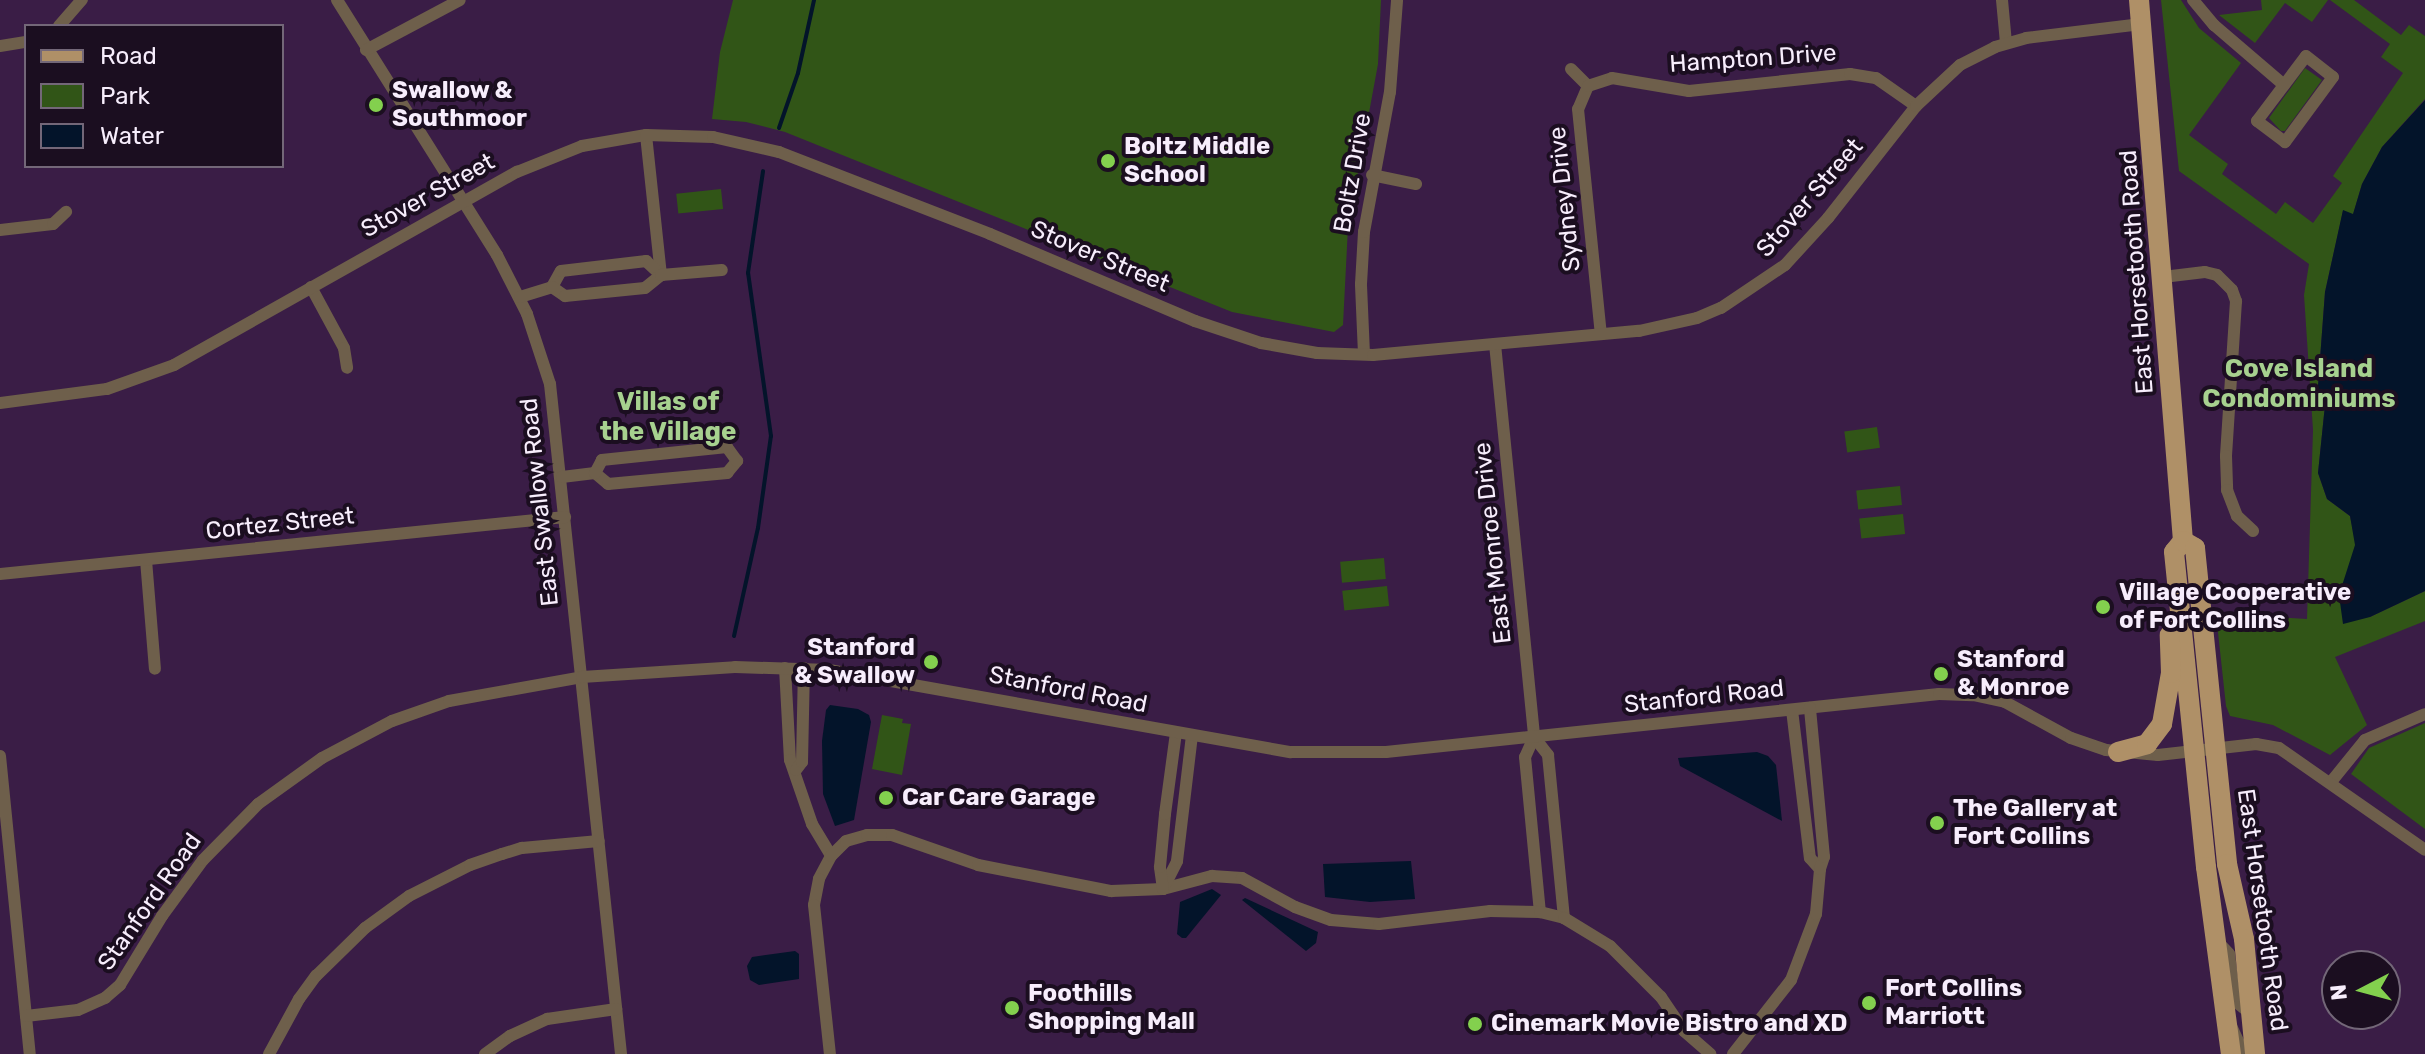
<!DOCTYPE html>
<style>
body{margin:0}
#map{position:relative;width:2425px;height:1054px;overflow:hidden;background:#3a1d46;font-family:Rubik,sans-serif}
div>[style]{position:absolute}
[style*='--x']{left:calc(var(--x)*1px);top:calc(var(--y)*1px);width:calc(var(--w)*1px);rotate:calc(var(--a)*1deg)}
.green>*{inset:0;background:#315517;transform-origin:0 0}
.water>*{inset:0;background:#03142a}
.stream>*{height:4px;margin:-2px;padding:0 2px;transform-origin:2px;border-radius:2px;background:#03142a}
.minor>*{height:12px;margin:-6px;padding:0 6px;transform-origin:6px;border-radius:6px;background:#6e5f4b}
.primary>*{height:20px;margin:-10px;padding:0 10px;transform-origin:10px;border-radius:10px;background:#af9067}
.dots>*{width:22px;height:22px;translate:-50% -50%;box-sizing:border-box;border:4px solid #1b0e20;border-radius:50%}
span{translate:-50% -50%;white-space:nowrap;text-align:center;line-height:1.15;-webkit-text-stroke:8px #1b0e20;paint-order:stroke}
.street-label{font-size:24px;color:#f7edfc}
.poi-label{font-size:24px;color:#f7edfc;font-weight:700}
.left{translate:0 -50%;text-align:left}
.right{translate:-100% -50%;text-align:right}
.neighbourhood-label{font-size:26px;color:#a7d18f;font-weight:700}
.legend{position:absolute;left:24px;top:24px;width:260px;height:144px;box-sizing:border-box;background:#1b0e20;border:2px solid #736778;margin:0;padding:10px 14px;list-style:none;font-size:24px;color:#f7edfc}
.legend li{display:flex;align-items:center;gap:16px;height:40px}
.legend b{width:40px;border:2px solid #736778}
.north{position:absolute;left:2321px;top:950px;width:80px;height:80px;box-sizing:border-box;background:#1b0e20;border:2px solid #736778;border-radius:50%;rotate:264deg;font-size:22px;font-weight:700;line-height:32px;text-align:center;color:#f7edfc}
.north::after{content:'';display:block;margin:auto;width:28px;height:36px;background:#83d04e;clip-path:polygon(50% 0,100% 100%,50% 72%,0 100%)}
</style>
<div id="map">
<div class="green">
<div style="clip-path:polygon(733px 0,1381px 0,1378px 64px,1348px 227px,1343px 325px,1334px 332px,1232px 312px,785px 132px,746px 122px,712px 119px,720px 52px)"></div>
<div style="clip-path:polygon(2161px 0,2181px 0,2199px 28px,2241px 63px,2189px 135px,2228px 164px,2222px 174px,2276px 214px,2285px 202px,2313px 223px,2342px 183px,2333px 176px,2403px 73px,2381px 57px,2390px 44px,2330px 0,2354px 0,2401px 35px,2409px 25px,2425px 36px,2425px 99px,2382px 147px,2362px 184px,2353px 215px,2343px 211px,2325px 292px,2318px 386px,2325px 405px,2318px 473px,2327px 499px,2350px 516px,2356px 545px,2349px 570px,2370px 617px,2425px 591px,2425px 621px,2335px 657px,2367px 725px,2330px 755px,2273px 725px,2230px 716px,2226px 706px,2216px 614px,2307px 619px,2313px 430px,2304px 295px,2309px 264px,2179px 171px)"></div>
<div style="clip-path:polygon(2261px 0,2328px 0,2312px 22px,2285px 3px,2255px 43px,2219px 15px,2262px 10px)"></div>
<div style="clip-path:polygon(2305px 68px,2322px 80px,2285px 131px,2281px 131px,2269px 118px)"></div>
<div style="left:721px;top:189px;width:20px;height:45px;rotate:84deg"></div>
<div style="left:1877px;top:427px;width:21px;height:33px;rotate:82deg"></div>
<div style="left:1900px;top:486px;width:19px;height:44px;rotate:84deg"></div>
<div style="left:1903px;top:514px;width:20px;height:44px;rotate:84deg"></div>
<div style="left:1384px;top:558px;width:21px;height:44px;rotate:85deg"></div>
<div style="left:1387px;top:586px;width:20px;height:45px;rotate:84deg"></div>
<div style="clip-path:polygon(882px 715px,903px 719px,902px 723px,911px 724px,902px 775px,872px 769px)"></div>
<div style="clip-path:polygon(2425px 723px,2425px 829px,2351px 774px,2369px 748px)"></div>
</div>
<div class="water">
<div style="clip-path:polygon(2425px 100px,2425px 591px,2370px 617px,2343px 624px,2339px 595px,2355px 545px,2350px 516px,2327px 499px,2318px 473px,2325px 405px,2318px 386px,2325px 292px,2343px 210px,2353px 214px,2362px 184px,2382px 147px)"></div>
<div style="clip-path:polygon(830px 705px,858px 709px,869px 715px,871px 722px,854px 820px,835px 826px,823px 794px,822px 741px,826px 710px)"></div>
<div style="clip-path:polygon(1757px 752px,1768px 756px,1776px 765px,1782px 821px,1680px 766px,1678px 758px)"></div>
<div style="clip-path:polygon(1411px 861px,1415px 899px,1370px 902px,1325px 897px,1323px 864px)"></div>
<div style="clip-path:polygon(1212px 889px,1221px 895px,1186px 938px,1182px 938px,1177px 934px,1180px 902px)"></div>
<div style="clip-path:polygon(1245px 898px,1318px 932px,1316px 943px,1306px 951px,1242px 900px)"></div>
<div style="clip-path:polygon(795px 951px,799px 954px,799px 979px,759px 985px,750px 980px,747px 966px,752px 957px)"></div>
</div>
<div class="stream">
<div style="--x:779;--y:128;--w:58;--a:-70.9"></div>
<div style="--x:798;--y:73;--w:75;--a:-77.6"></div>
<div style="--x:734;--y:636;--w:111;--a:-77.5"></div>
<div style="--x:758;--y:528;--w:93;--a:-82"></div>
<div style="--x:771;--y:436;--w:165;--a:-98"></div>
<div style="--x:748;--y:273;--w:103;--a:-81.6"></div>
</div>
<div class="minor">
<div style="--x:337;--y:0;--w:301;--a:57.9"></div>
<div style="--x:497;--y:255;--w:66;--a:63"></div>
<div style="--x:527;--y:314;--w:74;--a:71.8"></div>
<div style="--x:550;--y:384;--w:674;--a:83.95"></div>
<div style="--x:2002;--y:0;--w:43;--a:84.7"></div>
<div style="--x:2193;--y:0;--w:33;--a:50"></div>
<div style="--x:2214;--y:25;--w:92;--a:40.6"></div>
<div style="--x:59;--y:26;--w:35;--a:-49"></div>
<div style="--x:0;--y:46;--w:26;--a:-9"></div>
<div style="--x:366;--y:50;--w:106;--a:-28"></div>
<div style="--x:2306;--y:56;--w:34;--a:38"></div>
<div style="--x:2333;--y:77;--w:81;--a:126.4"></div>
<div style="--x:2285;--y:142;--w:35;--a:-143"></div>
<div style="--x:2257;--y:121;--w:81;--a:-53"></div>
<div style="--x:1571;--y:69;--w:24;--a:45"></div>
<div style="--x:1588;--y:86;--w:25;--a:113"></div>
<div style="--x:1578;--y:109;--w:226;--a:84.2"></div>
<div style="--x:1588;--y:86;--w:25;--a:-18"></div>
<div style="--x:1612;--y:78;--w:78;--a:9.6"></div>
<div style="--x:1689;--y:91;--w:162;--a:-6"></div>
<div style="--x:1850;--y:74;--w:26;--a:9"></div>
<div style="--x:1876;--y:78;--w:49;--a:35"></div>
<div style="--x:646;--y:135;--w:141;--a:83.9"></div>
<div style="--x:1372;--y:175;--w:45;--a:11.6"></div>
<div style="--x:0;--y:230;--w:53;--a:-6.5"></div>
<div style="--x:53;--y:224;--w:18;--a:-43"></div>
<div style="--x:2163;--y:277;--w:42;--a:-6.8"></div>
<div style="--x:2205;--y:272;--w:12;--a:14"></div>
<div style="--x:2217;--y:275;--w:21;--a:45"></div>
<div style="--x:2232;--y:290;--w:12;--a:70"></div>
<div style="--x:2236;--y:301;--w:155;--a:93.7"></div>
<div style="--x:2226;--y:456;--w:34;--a:88"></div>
<div style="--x:2227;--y:490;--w:28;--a:69"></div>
<div style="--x:2237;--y:516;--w:22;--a:43"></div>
<div style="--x:311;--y:287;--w:69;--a:61.6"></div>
<div style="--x:344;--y:348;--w:20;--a:81"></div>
<div style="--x:552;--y:287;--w:18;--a:-61"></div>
<div style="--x:561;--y:271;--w:86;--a:-6.7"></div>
<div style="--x:646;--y:261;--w:21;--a:43"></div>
<div style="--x:520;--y:297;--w:34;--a:-17"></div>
<div style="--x:552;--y:287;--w:16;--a:35"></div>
<div style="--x:565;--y:296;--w:80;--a:-5.7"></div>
<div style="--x:645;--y:288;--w:21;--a:-39"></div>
<div style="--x:661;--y:275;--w:61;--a:-4.7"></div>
<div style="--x:1495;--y:344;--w:395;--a:84.3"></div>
<div style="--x:1534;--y:737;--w:22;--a:114"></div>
<div style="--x:1525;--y:757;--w:156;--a:84.5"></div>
<div style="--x:1364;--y:354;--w:70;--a:-92.5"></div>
<div style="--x:1361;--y:284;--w:52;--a:-86.7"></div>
<div style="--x:1364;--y:232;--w:142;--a:-79.5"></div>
<div style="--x:1390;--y:92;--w:92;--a:-85.6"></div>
<div style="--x:0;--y:403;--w:108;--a:-7.5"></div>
<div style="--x:107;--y:389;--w:71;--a:-19.7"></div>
<div style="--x:174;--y:365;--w:394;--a:-29.4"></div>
<div style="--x:517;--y:172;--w:70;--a:-21.8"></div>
<div style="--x:582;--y:146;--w:65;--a:-9.8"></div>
<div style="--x:646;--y:135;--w:67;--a:1.7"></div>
<div style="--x:713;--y:137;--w:68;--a:12.8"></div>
<div style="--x:779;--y:152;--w:226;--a:21.2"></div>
<div style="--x:990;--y:234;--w:223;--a:23"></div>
<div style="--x:1195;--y:321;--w:70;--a:18.4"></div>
<div style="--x:1261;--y:343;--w:57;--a:10.1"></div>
<div style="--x:1317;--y:353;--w:56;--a:2"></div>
<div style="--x:1373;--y:355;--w:267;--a:-5.2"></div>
<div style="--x:1639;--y:331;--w:59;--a:-12.6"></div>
<div style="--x:1697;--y:318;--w:26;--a:-23"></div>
<div style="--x:1721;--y:308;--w:77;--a:-33.9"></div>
<div style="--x:1785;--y:265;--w:64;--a:-47.5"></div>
<div style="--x:1828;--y:218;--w:142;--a:-51.8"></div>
<div style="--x:1916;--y:106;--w:60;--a:-43"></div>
<div style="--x:1960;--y:65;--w:39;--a:-27"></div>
<div style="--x:1995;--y:47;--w:32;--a:-16"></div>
<div style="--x:2026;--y:38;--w:116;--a:-6.9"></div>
<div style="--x:562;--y:477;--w:33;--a:-7"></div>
<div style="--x:595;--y:473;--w:17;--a:40"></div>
<div style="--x:608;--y:484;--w:120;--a:-5.3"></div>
<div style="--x:727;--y:473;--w:16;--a:-50"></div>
<div style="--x:737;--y:461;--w:17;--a:-126"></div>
<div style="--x:727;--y:447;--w:126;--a:174.1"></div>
<div style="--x:602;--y:460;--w:15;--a:118"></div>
<div style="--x:146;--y:560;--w:109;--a:85.3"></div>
<div style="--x:0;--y:574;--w:568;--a:-5.76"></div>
<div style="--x:785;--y:668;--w:92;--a:86.9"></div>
<div style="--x:790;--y:760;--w:68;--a:71"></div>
<div style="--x:812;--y:824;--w:37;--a:59"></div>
<div style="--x:831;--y:856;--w:26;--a:118"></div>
<div style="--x:819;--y:879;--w:26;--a:101"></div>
<div style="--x:814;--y:905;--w:150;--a:83.9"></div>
<div style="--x:1792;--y:710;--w:149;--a:83.1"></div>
<div style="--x:1810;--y:858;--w:15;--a:48"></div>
<div style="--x:1534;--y:737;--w:23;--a:52"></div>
<div style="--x:1548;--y:755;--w:164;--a:84.4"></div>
<div style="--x:0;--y:756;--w:300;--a:84.3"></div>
<div style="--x:796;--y:770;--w:10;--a:-53"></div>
<div style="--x:802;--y:762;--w:94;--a:-88.8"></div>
<div style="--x:2331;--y:782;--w:54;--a:-51"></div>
<div style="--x:2365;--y:740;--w:65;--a:-23.4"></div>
<div style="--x:831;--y:856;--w:21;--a:-45"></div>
<div style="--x:846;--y:841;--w:22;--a:-16"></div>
<div style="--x:867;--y:835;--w:25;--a:0"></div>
<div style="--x:892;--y:835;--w:91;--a:19.2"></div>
<div style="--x:978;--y:865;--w:136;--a:11.1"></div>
<div style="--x:1111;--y:891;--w:52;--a:-2.2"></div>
<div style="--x:1163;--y:889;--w:51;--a:-14.9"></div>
<div style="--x:1212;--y:876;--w:30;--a:4"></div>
<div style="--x:1242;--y:878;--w:60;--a:28.7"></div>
<div style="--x:1295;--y:907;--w:38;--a:20"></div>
<div style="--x:1331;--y:920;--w:48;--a:4.8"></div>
<div style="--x:1379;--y:924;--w:112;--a:-6.7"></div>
<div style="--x:1490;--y:911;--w:50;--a:1.1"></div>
<div style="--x:1540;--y:912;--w:25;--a:14"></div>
<div style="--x:1564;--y:918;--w:54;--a:31.3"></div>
<div style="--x:1610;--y:946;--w:72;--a:45"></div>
<div style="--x:1661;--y:997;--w:41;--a:55.9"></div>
<div style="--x:1684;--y:1031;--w:35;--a:41"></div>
<div style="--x:1163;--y:889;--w:31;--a:-63"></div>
<div style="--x:1177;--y:861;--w:127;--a:-83.2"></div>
<div style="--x:1163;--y:889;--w:22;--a:-98"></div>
<div style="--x:1160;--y:867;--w:53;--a:-84.6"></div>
<div style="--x:1165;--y:814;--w:82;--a:-82.3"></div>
<div style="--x:2218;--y:942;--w:16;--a:47"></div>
<div style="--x:2229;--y:954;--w:47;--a:82.7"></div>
<div style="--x:2235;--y:1001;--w:21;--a:39"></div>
<div style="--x:26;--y:1016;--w:52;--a:-6.6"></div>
<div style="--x:78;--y:1010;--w:30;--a:-24"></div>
<div style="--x:105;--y:998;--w:20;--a:-41"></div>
<div style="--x:120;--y:985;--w:81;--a:-58.7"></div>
<div style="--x:162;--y:916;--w:69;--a:-53.8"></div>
<div style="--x:203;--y:860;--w:78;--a:-45.5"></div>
<div style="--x:258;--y:804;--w:79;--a:-35.7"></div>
<div style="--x:322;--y:758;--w:79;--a:-27.9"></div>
<div style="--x:392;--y:721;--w:60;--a:-19.3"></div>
<div style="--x:449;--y:701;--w:135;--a:-10.2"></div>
<div style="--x:582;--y:677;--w:153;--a:-3.7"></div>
<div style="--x:735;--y:667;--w:94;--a:1.8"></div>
<div style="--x:829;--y:670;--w:469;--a:10.1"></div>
<div style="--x:1291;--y:752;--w:95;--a:0"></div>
<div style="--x:1386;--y:752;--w:556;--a:-5.99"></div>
<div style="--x:1939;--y:694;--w:34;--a:2"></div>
<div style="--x:1973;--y:695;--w:33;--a:12"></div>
<div style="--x:2005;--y:702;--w:75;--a:28.6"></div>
<div style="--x:2071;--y:738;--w:37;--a:19"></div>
<div style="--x:2106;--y:750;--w:52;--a:5.5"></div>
<div style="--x:2158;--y:755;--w:99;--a:-6.4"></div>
<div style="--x:2256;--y:744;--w:23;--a:10"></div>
<div style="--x:2279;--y:748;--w:178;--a:34.9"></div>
<div style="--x:2232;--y:1028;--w:29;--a:65"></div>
<div style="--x:269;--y:1054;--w:63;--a:-61.4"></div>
<div style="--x:299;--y:999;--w:29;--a:-54"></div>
<div style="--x:316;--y:976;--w:69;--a:-44.4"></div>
<div style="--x:365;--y:928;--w:54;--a:-36"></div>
<div style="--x:409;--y:896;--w:68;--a:-26.9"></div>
<div style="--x:470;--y:865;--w:34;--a:-19"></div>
<div style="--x:502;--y:854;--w:21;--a:-17"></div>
<div style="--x:522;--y:848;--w:77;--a:-5.2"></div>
<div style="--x:485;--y:1054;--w:31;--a:-36"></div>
<div style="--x:510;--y:1036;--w:41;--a:-24.7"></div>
<div style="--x:547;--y:1019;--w:70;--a:-8.2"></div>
<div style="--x:1733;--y:1054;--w:94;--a:-51.9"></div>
<div style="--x:1791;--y:980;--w:71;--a:-69.3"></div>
<div style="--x:1816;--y:914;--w:45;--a:-84.9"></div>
<div style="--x:1820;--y:869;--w:13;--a:-72"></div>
<div style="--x:1824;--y:857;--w:150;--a:-95.4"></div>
</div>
<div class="primary">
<div style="--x:2139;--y:0;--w:543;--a:85.35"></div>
<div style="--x:2183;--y:541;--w:14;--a:129"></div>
<div style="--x:2174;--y:552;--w:317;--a:84.2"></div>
<div style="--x:2206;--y:867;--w:189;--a:82.4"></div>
<div style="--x:2183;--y:541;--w:14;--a:30"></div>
<div style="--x:2195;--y:548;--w:318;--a:84.2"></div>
<div style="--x:2227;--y:864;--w:77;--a:77.2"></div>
<div style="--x:2244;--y:939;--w:116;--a:84.5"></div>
<div style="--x:2118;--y:752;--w:30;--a:-15"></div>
<div style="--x:2147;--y:744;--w:25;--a:-53"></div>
<div style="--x:2162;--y:724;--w:52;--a:-80"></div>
<div style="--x:2171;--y:673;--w:38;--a:-92"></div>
</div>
<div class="dots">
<div style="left:376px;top:105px;background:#83d04e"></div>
<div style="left:1108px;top:161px;background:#83d04e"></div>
<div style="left:2103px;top:607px;background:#83d04e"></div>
<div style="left:931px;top:662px;background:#83d04e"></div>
<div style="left:1941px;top:674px;background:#83d04e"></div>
<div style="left:886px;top:798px;background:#83d04e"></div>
<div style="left:1937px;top:823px;background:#83d04e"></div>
<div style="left:1869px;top:1003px;background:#83d04e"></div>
<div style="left:1012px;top:1008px;background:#83d04e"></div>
<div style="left:1475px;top:1024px;background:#83d04e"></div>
</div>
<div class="street-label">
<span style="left:1753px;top:59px;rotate:-4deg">Hampton Drive</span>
<span style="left:1353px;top:173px;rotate:-80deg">Boltz Drive</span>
<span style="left:428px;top:196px;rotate:-29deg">Stover Street</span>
<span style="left:1810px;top:198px;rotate:-49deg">Stover Street</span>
<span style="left:1565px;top:199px;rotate:-96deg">Sydney Drive</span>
<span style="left:1100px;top:257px;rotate:23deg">Stover Street</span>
<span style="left:2137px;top:272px;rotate:-94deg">East Horsetooth Road</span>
<span style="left:540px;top:502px;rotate:-96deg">East Swallow Road</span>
<span style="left:280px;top:524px;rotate:-6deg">Cortez Street</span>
<span style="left:1493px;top:543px;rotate:-96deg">East Monroe Drive</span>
<span style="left:1068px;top:690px;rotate:11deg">Stanford Road</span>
<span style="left:1704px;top:697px;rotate:-6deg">Stanford Road</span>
<span style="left:150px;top:902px;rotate:-55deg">Stanford Road</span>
<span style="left:2262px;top:910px;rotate:82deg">East Horsetooth Road</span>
</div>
<div class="poi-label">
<span class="left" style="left:392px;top:105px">Swallow &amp;<br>Southmoor</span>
<span class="left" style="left:1124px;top:161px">Boltz Middle<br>School</span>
<span class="left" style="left:2119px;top:607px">Village Cooperative<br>of Fort Collins</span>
<span class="right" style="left:915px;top:662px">Stanford<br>&amp; Swallow</span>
<span class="left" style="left:1957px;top:674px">Stanford<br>&amp; Monroe</span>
<span class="left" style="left:902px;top:798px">Car Care Garage</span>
<span class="left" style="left:1953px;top:823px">The Gallery at<br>Fort Collins</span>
<span class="left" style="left:1885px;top:1003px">Fort Collins<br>Marriott</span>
<span class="left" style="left:1028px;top:1008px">Foothills<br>Shopping Mall</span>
<span class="left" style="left:1491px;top:1024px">Cinemark Movie Bistro and XD</span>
</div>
<div class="neighbourhood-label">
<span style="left:2299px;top:384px">Cove Island<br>Condominiums</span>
<span style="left:668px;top:417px">Villas of<br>the Village</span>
</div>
<ul class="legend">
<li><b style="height:10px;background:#af9067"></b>Road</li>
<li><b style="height:22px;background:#315517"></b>Park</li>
<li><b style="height:22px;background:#03142a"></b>Water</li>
</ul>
<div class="north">N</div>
</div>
